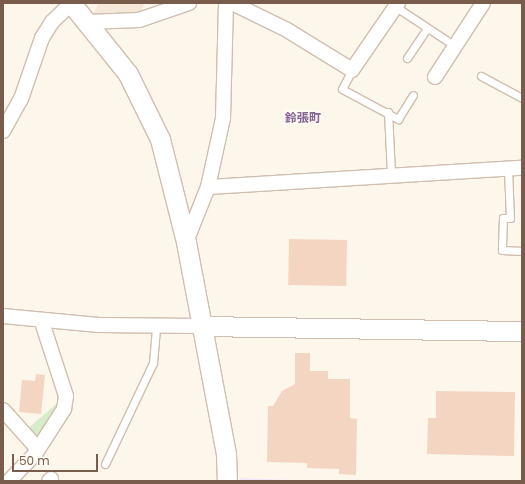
<!DOCTYPE html>
<meta charset="utf-8">
<style>
body{margin:0}
#map{position:relative;width:525px;height:484px;overflow:hidden;background:#fdf6eb;font-family:Poppins,"Noto Sans JP",sans-serif}
div>[style]{position:absolute}
[style*='--x']{left:calc(var(--x)*1px);top:calc(var(--y)*1px);width:calc(var(--w)*1px);rotate:calc(var(--a)*1deg)}
.residential>*{inset:0;background:#f5e8d9}
.education>*{inset:0;background:#f3e7fa}
.green>*{inset:0;background:#d7ecc8}
.building>*{inset:0;background:#f4d5c2;transform-origin:0 0}
.roads{filter:drop-shadow(1px 0 #d1beaf) drop-shadow(-1px 0 #d1beaf) drop-shadow(0 1px #d1beaf) drop-shadow(0 -1px #d1beaf)}
.lane>*{height:7px;margin:-3.5px;padding:0 3.5px;transform-origin:3.5px;border-radius:3.5px;background:#fff}
.street>*{height:14px;margin:-7px;padding:0 7px;transform-origin:7px;border-radius:7px;background:#fff}
.secondary>*{height:19px;margin:-9.5px;padding:0 9.5px;transform-origin:9.5px;border-radius:9.5px;background:#fff}
span{translate:-50% -50%;white-space:nowrap;text-align:center;line-height:1.15;-webkit-text-stroke:4px #fffaf2;paint-order:stroke}
.neighbourhood-label{font-size:12px;color:#846595;font-weight:700}
.frame{position:absolute;inset:0;border:4px solid #7a5c4c;pointer-events:none}
.scale{position:absolute;left:12px;top:454px;width:86px;height:18px;box-sizing:border-box;border:2px solid #7a5c4c;border-top:0;padding-left:5px;font-size:12px;line-height:14px;white-space:nowrap;color:#7a5c4c;-webkit-text-stroke:3px #fffaf2;paint-order:stroke}
</style>
<div id="map">
<div class="residential">
<div style="clip-path:polygon(99px 3px,145px 3px,138px 16px,124px 18px,92px 15px)"></div>
</div>
<div class="education">
<div style="clip-path:polygon(240px 478px,316px 481px,240px 481px)"></div>
</div>
<div class="green">
<div style="clip-path:polygon(60px 401px,40px 439px,34px 439px,26px 430px)"></div>
</div>
<div class="building">
<div style="left:289px;top:239px;width:58px;height:46px;rotate:1deg"></div>
<div style="clip-path:polygon(295px 353px,310px 353px,310px 371px,328px 371px,328px 379px,350px 379px,350px 418px,357px 419px,356px 475px,339px 474px,339px 469px,307px 468px,307px 463px,267px 462px,268px 406px,273px 406px,282px 391px,295px 384px)"></div>
<div style="clip-path:polygon(36px 374px,45px 375px,41px 414px,19px 412px,22px 380px,35px 381px)"></div>
<div style="clip-path:polygon(436px 391px,515px 392px,514px 456px,427px 454px,428px 418px,436px 418px)"></div>
</div>
<div class="roads">
<div class="lane">
<div style="--x:396;--y:7;--w:71;--a:33.5"></div>
<div style="--x:407;--y:58;--w:36;--a:-56"></div>
<div style="--x:352;--y:70;--w:21;--a:118"></div>
<div style="--x:342;--y:89;--w:64;--a:28.2"></div>
<div style="--x:398;--y:119;--w:28;--a:-58"></div>
<div style="--x:481;--y:76;--w:47;--a:28.2"></div>
<div style="--x:388;--y:112;--w:62;--a:87.2"></div>
<div style="--x:508;--y:169;--w:49;--a:87.7"></div>
<div style="--x:510;--y:218;--w:7;--a:180"></div>
<div style="--x:503;--y:218;--w:32;--a:92"></div>
<div style="--x:502;--y:250;--w:20;--a:3"></div>
<div style="--x:105;--y:464;--w:112;--a:-64.6"></div>
<div style="--x:153;--y:363;--w:38;--a:-85"></div>
</div>
<div class="street">
<div style="--x:232;--y:3;--w:61;--a:26.1"></div>
<div style="--x:287;--y:30;--w:76;--a:31.6"></div>
<div style="--x:352;--y:70;--w:81;--a:-55.5"></div>
<div style="--x:88;--y:22;--w:51;--a:-2.2"></div>
<div style="--x:139;--y:20;--w:53;--a:-18.8"></div>
<div style="--x:435;--y:77;--w:88;--a:-57"></div>
<div style="--x:3;--y:131;--w:37;--a:-61"></div>
<div style="--x:21;--y:99;--w:65;--a:-71"></div>
<div style="--x:42;--y:38;--w:19;--a:-58"></div>
<div style="--x:52;--y:22;--w:28;--a:-44"></div>
<div style="--x:208;--y:187;--w:315;--a:-3.5"></div>
<div style="--x:186;--y:242;--w:59;--a:-68.2"></div>
<div style="--x:208;--y:187;--w:71;--a:-77.7"></div>
<div style="--x:223;--y:118;--w:115;--a:-88.5"></div>
<div style="--x:3;--y:316;--w:96;--a:5.4"></div>
<div style="--x:99;--y:325;--w:101;--a:0.6"></div>
<div style="--x:3;--y:410;--w:52;--a:48.1"></div>
<div style="--x:9;--y:481;--w:37;--a:-46"></div>
<div style="--x:35;--y:454;--w:54;--a:-57.2"></div>
<div style="--x:64;--y:409;--w:13;--a:-81"></div>
<div style="--x:66;--y:396;--w:78;--a:-108"></div>
<div style="--x:49;--y:481;--w:3;--a:-45"></div>
</div>
<div class="secondary">
<div style="--x:71;--y:3;--w:91;--a:51.2"></div>
<div style="--x:128;--y:74;--w:72;--a:63.8"></div>
<div style="--x:160;--y:139;--w:106;--a:75.8"></div>
<div style="--x:186;--y:242;--w:216;--a:79.3"></div>
<div style="--x:226;--y:454;--w:27;--a:88"></div>
<div style="--x:200;--y:326;--w:322;--a:0.9"></div>
</div>
</div>
<div class="neighbourhood-label">
<span style="left:303px;top:118px">鈴張町</span>
</div>
<div class="frame"></div>
<div class="scale">50 m</div>
</div>
